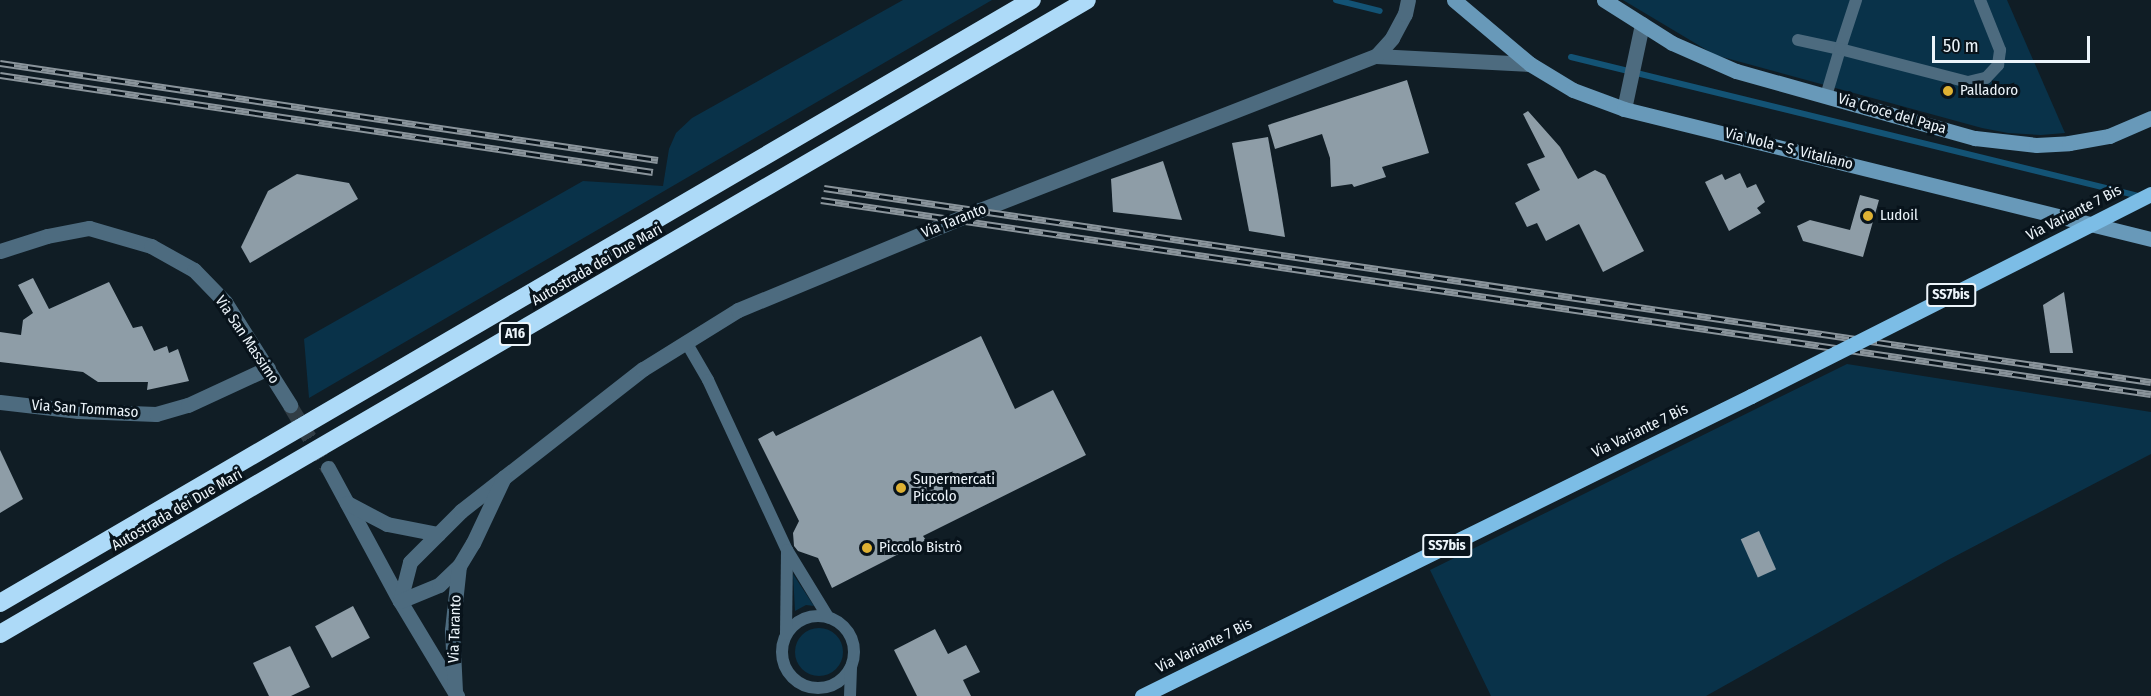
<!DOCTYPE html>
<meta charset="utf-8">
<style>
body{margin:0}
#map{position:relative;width:2151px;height:696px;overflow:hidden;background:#101d25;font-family:"Fira Sans Condensed",sans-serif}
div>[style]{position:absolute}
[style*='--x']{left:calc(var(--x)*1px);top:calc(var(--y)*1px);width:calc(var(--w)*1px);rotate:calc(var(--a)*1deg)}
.green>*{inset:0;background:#093249}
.round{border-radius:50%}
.stream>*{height:6px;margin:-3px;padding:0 3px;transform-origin:3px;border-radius:3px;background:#135375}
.building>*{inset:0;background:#8e9da7;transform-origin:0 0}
.street-tunnel>*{height:15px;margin-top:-7.5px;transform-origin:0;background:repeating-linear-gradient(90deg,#313d45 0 15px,transparent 0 23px)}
.lane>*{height:12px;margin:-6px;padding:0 6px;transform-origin:6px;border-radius:6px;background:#4d6b7f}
.lane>.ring{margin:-6px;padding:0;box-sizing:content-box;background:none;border:12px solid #4d6b7f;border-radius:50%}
.street>*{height:15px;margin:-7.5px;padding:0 7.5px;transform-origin:7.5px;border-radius:7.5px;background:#4d6b7f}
.secondary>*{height:15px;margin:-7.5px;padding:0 7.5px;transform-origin:7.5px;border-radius:7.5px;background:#6899b9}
.primary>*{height:15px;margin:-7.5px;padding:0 7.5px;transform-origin:7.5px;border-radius:7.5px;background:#7cbde6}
.highway>*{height:18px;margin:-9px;padding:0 9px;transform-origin:9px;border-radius:9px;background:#addaf8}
.rail>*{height:7px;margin-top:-3.5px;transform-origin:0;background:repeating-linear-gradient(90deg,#08131b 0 14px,#8a949b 0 28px);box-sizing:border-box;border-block:2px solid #8a949b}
.primary-bridge>*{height:15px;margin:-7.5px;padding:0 7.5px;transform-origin:7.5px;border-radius:7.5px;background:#7cbde6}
.dots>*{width:16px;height:16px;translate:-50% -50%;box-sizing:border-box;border:3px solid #08131b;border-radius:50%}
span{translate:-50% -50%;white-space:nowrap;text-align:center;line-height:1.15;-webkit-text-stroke:6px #08131b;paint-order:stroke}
.shield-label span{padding:2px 4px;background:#08131b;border:2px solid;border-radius:4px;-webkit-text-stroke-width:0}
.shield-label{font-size:14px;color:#ecf4fa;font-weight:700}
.poi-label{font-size:15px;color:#ecf4fa}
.left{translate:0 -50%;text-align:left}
.street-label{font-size:15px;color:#ecf4fa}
.scale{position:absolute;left:1932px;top:36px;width:158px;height:27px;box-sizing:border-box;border:3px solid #ecf4fa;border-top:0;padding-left:8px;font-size:18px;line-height:21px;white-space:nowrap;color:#ecf4fa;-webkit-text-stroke:4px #08131b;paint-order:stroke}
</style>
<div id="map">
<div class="green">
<div style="clip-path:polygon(903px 0,992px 0,309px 398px,304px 339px,583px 181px,663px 186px,669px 149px,676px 133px,692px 118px)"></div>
<div style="clip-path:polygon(1623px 0,2007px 0,2065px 133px,2041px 135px,2008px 133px,1982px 128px,1715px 55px)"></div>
<div style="clip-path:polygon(1847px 364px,2151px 412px,2151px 454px,1948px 560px,1706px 696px,1491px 696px,1430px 570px)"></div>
<div style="clip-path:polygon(793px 574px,814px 606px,806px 605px,795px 611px)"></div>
<div class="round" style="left:795px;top:628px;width:48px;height:48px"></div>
</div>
<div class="stream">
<div style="--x:1336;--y:0;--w:45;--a:14"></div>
<div style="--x:1571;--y:57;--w:585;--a:13.75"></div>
</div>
<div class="building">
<div style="clip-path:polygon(1407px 80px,1429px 153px,1382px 167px,1386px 177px,1354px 187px,1352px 184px,1331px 187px,1330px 158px,1322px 134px,1275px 149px,1268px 125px)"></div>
<div style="clip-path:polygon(1528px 111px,1560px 147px,1578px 179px,1595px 170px,1605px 175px,1644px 251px,1603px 272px,1579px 224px,1546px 241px,1537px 223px,1527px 227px,1515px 203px,1540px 190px,1527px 164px,1545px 157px,1523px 114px)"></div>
<div style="clip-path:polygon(1268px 137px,1278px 194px,1285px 237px,1249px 231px,1232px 143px)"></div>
<div style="clip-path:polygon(1163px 161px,1182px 220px,1113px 212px,1111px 179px)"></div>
<div style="clip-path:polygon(1740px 173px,1747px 188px,1756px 184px,1765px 202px,1757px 208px,1761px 213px,1729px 231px,1705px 182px,1722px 174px,1725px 180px)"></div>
<div style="clip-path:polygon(297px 174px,349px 183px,358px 199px,250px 263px,241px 247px,268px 191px)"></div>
<div style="clip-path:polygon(1860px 195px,1879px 200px,1863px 257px,1803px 241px,1797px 226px,1810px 220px,1850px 230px)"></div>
<div style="clip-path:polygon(33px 278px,49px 309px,109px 282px,133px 328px,142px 326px,154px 351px,167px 346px,169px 353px,178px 349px,189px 381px,147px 390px,148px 382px,98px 382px,83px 372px,0 362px,0 332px,21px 335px,23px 320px,33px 313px,18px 285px)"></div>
<div style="clip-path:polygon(2064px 292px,2073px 353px,2050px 353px,2043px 305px)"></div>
<div style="clip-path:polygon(981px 336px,1015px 409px,1053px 390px,1086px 455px,923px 536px,926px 540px,832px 588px,818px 558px,798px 551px,794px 546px,793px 533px,799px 521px,758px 439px,773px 431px,776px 436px)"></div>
<div style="clip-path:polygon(0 450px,23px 499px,0 513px)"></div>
<div style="left:1759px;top:531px;width:42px;height:20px;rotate:66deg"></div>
<div style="left:353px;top:606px;width:36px;height:43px;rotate:62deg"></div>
<div style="clip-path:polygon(935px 629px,948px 654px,966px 645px,980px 672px,963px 680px,971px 696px,917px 696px,894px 650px)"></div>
<div style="clip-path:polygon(290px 646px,310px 687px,291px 696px,269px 696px,253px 663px)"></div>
</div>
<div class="street-tunnel">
<div style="--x:290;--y:405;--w:74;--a:58.9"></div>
</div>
<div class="lane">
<div style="--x:1798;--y:40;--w:43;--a:12.1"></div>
<div style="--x:1840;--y:49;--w:52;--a:-71.9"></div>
<div style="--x:1826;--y:96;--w:49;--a:-73.4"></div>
<div style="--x:1840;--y:49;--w:132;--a:14.5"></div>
<div style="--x:1968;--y:82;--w:18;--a:-13"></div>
<div style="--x:1986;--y:78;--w:18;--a:-47"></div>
<div style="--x:1998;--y:65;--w:15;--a:-82"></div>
<div style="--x:2000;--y:50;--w:54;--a:-111.8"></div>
<div style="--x:686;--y:342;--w:44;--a:59.9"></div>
<div style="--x:708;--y:380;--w:187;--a:65.1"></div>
<div class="ring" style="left:782px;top:616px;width:60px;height:60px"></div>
<div style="--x:786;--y:634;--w:84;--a:-89.3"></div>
<div style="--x:787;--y:550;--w:79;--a:58.5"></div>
<div style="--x:850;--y:696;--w:29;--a:-88"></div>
</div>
<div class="street">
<div style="--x:1376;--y:56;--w:154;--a:3"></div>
<div style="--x:1624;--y:109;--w:87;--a:-78"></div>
<div style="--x:0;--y:251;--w:49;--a:-17.7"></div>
<div style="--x:47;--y:236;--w:43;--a:-10.8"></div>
<div style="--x:89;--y:228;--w:65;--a:16.2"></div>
<div style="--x:151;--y:246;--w:49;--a:29.2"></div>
<div style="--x:194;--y:270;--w:45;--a:45.9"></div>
<div style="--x:225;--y:302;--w:122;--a:57.7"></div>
<div style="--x:0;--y:402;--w:79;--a:6.6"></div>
<div style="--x:78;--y:411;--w:78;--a:2.2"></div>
<div style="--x:156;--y:414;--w:33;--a:-16"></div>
<div style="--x:188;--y:405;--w:88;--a:-24.8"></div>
<div style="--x:328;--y:468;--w:151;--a:61.6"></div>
<div style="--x:400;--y:601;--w:111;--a:59"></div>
<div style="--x:347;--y:503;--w:45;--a:27.7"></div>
<div style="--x:387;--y:524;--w:52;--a:11.1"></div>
<div style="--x:400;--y:601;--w:40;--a:-75.6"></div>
<div style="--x:410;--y:562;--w:72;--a:-45"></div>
<div style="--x:461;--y:511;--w:231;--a:-38"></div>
<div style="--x:643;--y:369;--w:112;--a:-31.8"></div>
<div style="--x:738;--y:310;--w:262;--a:-22.5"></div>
<div style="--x:980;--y:210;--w:425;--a:-21.3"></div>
<div style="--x:1376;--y:56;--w:24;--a:-48"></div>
<div style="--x:1392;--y:38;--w:27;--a:-62"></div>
<div style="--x:1405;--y:14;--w:14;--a:-78"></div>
<div style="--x:400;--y:601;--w:42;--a:-22.3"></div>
<div style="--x:439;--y:585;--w:28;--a:-44"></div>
<div style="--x:459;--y:566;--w:27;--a:-59"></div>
<div style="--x:473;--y:543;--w:73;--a:-64.8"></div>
<div style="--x:455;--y:691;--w:61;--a:-92.8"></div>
<div style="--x:452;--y:630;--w:64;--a:-83.8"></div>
</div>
<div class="secondary">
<div style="--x:1454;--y:0;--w:99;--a:40.1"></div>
<div style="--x:1530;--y:64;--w:50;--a:31.2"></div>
<div style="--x:1573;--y:90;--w:54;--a:20.4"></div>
<div style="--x:1624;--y:109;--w:543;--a:13.86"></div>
<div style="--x:1604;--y:0;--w:80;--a:32.3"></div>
<div style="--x:1672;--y:43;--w:70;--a:23.6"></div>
<div style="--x:1736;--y:71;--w:248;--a:15.7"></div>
<div style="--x:1975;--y:138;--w:61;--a:6.5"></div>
<div style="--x:2036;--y:145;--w:33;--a:-3"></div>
<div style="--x:2069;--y:143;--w:41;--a:-9.9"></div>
<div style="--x:2109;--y:136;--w:46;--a:-23.2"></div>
</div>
<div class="primary">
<div style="--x:1142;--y:696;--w:679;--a:-26.23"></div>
</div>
<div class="highway">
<div style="--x:0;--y:603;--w:1195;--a:-30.3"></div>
<div style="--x:0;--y:634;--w:1258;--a:-30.25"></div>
</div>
<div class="rail">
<div style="--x:0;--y:63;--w:665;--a:8.39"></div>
<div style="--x:0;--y:75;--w:660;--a:8.45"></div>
<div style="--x:824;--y:188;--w:1341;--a:8.32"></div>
<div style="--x:821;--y:200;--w:1344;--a:8.3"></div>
</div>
<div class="primary-bridge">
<div style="--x:1751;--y:396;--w:448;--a:-26.8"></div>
</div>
<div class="dots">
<div style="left:1948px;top:91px;background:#deb133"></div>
<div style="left:1868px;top:216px;background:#deb133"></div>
<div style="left:901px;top:488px;background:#deb133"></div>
<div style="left:867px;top:548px;background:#deb133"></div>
</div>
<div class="shield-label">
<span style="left:1951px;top:295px">SS7bis</span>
<span style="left:515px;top:334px">A16</span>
<span style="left:1447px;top:546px">SS7bis</span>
</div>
<div class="poi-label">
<span class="left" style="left:1960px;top:91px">Palladoro</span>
<span class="left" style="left:1880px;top:216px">Ludoil</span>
<span class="left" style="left:913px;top:488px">Supermercati<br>Piccolo</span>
<span class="left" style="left:879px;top:548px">Piccolo Bistrò</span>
</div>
<div class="street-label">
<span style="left:1892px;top:114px;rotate:16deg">Via Croce del Papa</span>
<span style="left:1789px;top:149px;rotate:14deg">Via Nola - S. Vitaliano</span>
<span style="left:2074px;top:213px;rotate:-27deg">Via Variante 7 Bis</span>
<span style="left:954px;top:221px;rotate:-22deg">Via Taranto</span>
<span style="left:597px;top:265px;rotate:-30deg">Autostrada dei Due Mari</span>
<span style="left:247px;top:340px;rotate:56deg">Via San Massimo</span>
<span style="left:85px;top:409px;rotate:4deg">Via San Tommaso</span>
<span style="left:1640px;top:431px;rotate:-26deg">Via Variante 7 Bis</span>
<span style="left:177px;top:510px;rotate:-30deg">Autostrada dei Due Mari</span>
<span style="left:455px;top:629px;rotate:-88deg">Via Taranto</span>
<span style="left:1204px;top:646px;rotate:-26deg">Via Variante 7 Bis</span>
</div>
<div class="scale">50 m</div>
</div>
